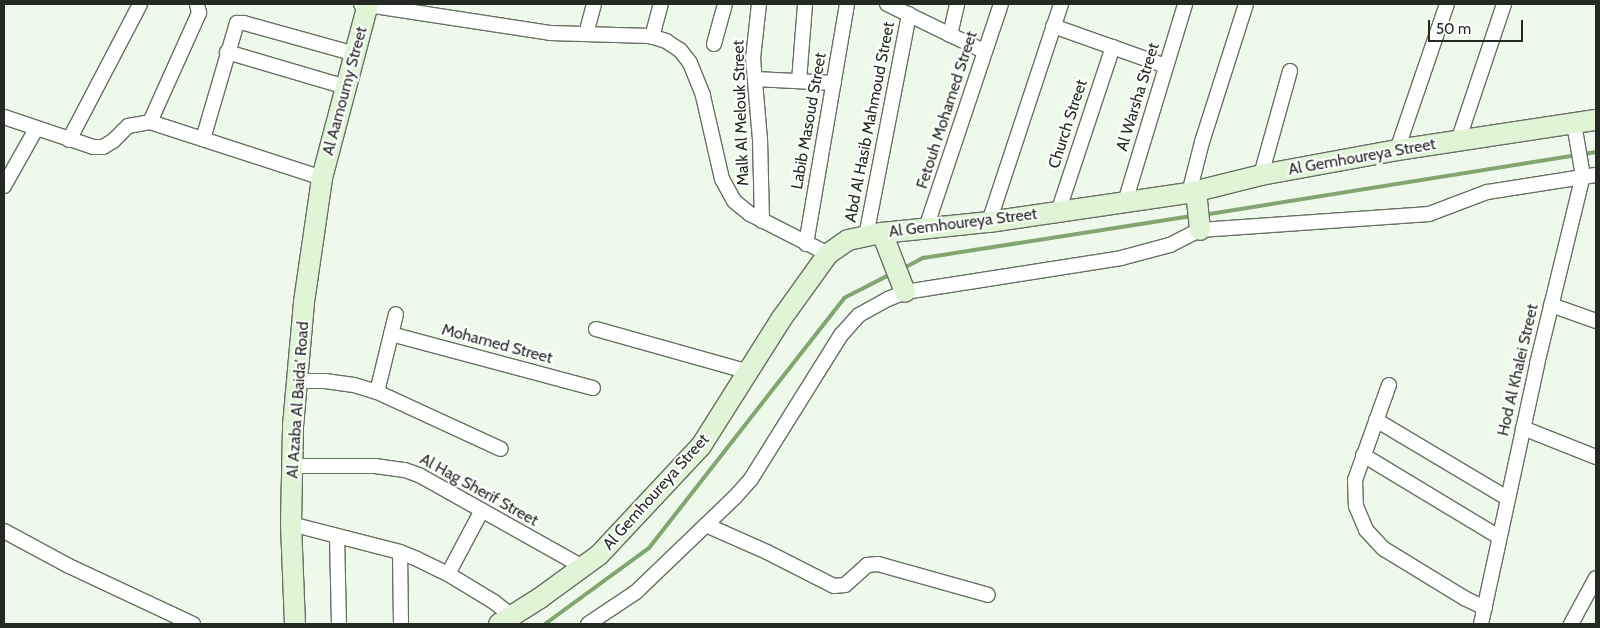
<!DOCTYPE html>
<style>
body{margin:0}
#map{position:relative;width:1600px;height:628px;overflow:hidden;background:#eff9eb;font-family:Cabin,sans-serif}
div>[style]{position:absolute}
[style*='--x']{left:calc(var(--x)*1px);top:calc(var(--y)*1px);width:calc(var(--w)*1px);rotate:calc(var(--a)*1deg)}
.stream>*{height:4px;margin:-2px;padding:0 2px;transform-origin:2px;border-radius:2px;background:#81a672}
.roads{filter:drop-shadow(1px 0 #687064) drop-shadow(-1px 0 #687064) drop-shadow(0 1px #687064) drop-shadow(0 -1px #687064)}
.street>*{height:14px;margin:-7px;padding:0 7px;transform-origin:7px;border-radius:7px;background:#fff}
.secondary>*{height:20px;margin:-10px;padding:0 10px;transform-origin:10px;border-radius:10px;background:#dff5d5}
span{translate:-50% -50%;white-space:nowrap;text-align:center;line-height:1.15;-webkit-text-stroke:4px #fff;paint-order:stroke}
.street-label{font-size:16px;color:#252924}
.frame{position:absolute;inset:0;border:5px solid #252924;pointer-events:none}
.scale{position:absolute;left:1428px;top:20px;width:95px;height:22px;box-sizing:border-box;border:2px solid #252924;border-top:0;padding-left:6px;font-size:15px;line-height:18px;white-space:nowrap;color:#252924;-webkit-text-stroke:4px #fff;paint-order:stroke}
</style>
<div id="map">
<div class="stream">
<div style="--x:1203;--y:215;--w:398;--a:-9.1"></div>
<div style="--x:902;--y:269;--w:24;--a:-28"></div>
<div style="--x:923;--y:258;--w:272;--a:-8.9"></div>
<div style="--x:545;--y:624;--w:129;--a:-36.2"></div>
<div style="--x:649;--y:548;--w:317;--a:-52"></div>
<div style="--x:844;--y:298;--w:53;--a:-27.1"></div>
</div>
<div class="roads">
<div class="street">
<div style="--x:361;--y:4;--w:191;--a:8.7"></div>
<div style="--x:550;--y:33;--w:100;--a:1.7"></div>
<div style="--x:650;--y:36;--w:17;--a:17"></div>
<div style="--x:666;--y:41;--w:17;--a:33"></div>
<div style="--x:680;--y:50;--w:16;--a:52"></div>
<div style="--x:690;--y:63;--w:35;--a:68"></div>
<div style="--x:703;--y:96;--w:85;--a:77.1"></div>
<div style="--x:722;--y:179;--w:25;--a:61"></div>
<div style="--x:734;--y:201;--w:21;--a:39"></div>
<div style="--x:750;--y:214;--w:88;--a:27.1"></div>
<div style="--x:759;--y:4;--w:54;--a:96.3"></div>
<div style="--x:753;--y:58;--w:81;--a:85.1"></div>
<div style="--x:760;--y:139;--w:82;--a:88.6"></div>
<div style="--x:887;--y:4;--w:108;--a:25.9"></div>
<div style="--x:1053;--y:26;--w:120;--a:19.5"></div>
<div style="--x:586;--y:34;--w:31;--a:-75"></div>
<div style="--x:950;--y:35;--w:32;--a:-77"></div>
<div style="--x:652;--y:37;--w:34;--a:-75"></div>
<div style="--x:714;--y:44;--w:41;--a:-74.6"></div>
<div style="--x:227;--y:52;--w:124;--a:16.4"></div>
<div style="--x:755;--y:79;--w:79;--a:2.9"></div>
<div style="--x:799;--y:81;--w:77;--a:-85.5"></div>
<div style="--x:4;--y:117;--w:94;--a:18.6"></div>
<div style="--x:93;--y:147;--w:10;--a:0"></div>
<div style="--x:103;--y:147;--w:12;--a:-31"></div>
<div style="--x:113;--y:141;--w:21;--a:-45"></div>
<div style="--x:128;--y:126;--w:22;--a:-10"></div>
<div style="--x:150;--y:122;--w:181;--a:18"></div>
<div style="--x:150;--y:122;--w:120;--a:-65.8"></div>
<div style="--x:199;--y:13;--w:9;--a:-103"></div>
<div style="--x:203;--y:139;--w:121;--a:-73.7"></div>
<div style="--x:237;--y:23;--w:7;--a:0"></div>
<div style="--x:244;--y:23;--w:115;--a:15.6"></div>
<div style="--x:69;--y:140;--w:153;--a:-62.4"></div>
<div style="--x:1458;--y:141;--w:145;--a:-71.4"></div>
<div style="--x:1397;--y:150;--w:154;--a:-71.1"></div>
<div style="--x:1261;--y:175;--w:108;--a:-74.4"></div>
<div style="--x:4;--y:186;--w:65;--a:-60.7"></div>
<div style="--x:1189;--y:193;--w:53;--a:-75.7"></div>
<div style="--x:1202;--y:142;--w:145;--a:-72.3"></div>
<div style="--x:1125;--y:202;--w:207;--a:-73.1"></div>
<div style="--x:1058;--y:212;--w:174;--a:-71.6"></div>
<div style="--x:989;--y:222;--w:230;--a:-71.7"></div>
<div style="--x:926;--y:228;--w:236;--a:-71.5"></div>
<div style="--x:866;--y:236;--w:226;--a:-79"></div>
<div style="--x:806;--y:244;--w:243;--a:-80.3"></div>
<div style="--x:1551;--y:305;--w:48;--a:19.6"></div>
<div style="--x:596;--y:329;--w:159;--a:15.7"></div>
<div style="--x:391;--y:334;--w:209;--a:15"></div>
<div style="--x:296;--y:381;--w:29;--a:0"></div>
<div style="--x:325;--y:381;--w:29;--a:8"></div>
<div style="--x:354;--y:385;--w:24;--a:17"></div>
<div style="--x:377;--y:392;--w:136;--a:24.7"></div>
<div style="--x:1389;--y:385;--w:101;--a:109.7"></div>
<div style="--x:1355;--y:480;--w:26;--a:88"></div>
<div style="--x:1356;--y:506;--w:26;--a:67"></div>
<div style="--x:1366;--y:530;--w:26;--a:47"></div>
<div style="--x:1384;--y:549;--w:96;--a:31.4"></div>
<div style="--x:1466;--y:599;--w:21;--a:25"></div>
<div style="--x:377;--y:392;--w:80;--a:-76.3"></div>
<div style="--x:1376;--y:420;--w:152;--a:30.8"></div>
<div style="--x:1523;--y:428;--w:79;--a:21.7"></div>
<div style="--x:1363;--y:455;--w:159;--a:31.1"></div>
<div style="--x:293;--y:466;--w:82;--a:0"></div>
<div style="--x:375;--y:466;--w:30;--a:8"></div>
<div style="--x:405;--y:470;--w:15;--a:20"></div>
<div style="--x:419;--y:475;--w:188;--a:29.3"></div>
<div style="--x:291;--y:524;--w:113;--a:14.4"></div>
<div style="--x:400;--y:552;--w:18;--a:22"></div>
<div style="--x:417;--y:559;--w:34;--a:26"></div>
<div style="--x:448;--y:574;--w:54;--a:31.3"></div>
<div style="--x:494;--y:602;--w:24;--a:38"></div>
<div style="--x:706;--y:525;--w:67;--a:23.9"></div>
<div style="--x:767;--y:552;--w:75;--a:26.9"></div>
<div style="--x:834;--y:586;--w:11;--a:-5"></div>
<div style="--x:845;--y:585;--w:30;--a:-42"></div>
<div style="--x:867;--y:565;--w:11;--a:-5"></div>
<div style="--x:878;--y:564;--w:114;--a:15.7"></div>
<div style="--x:4;--y:531;--w:74;--a:28.3"></div>
<div style="--x:69;--y:566;--w:137;--a:25.1"></div>
<div style="--x:337;--y:536;--w:88;--a:88.7"></div>
<div style="--x:400;--y:552;--w:72;--a:89.2"></div>
<div style="--x:448;--y:574;--w:72;--a:-62"></div>
<div style="--x:588;--y:624;--w:58;--a:-33.7"></div>
<div style="--x:636;--y:592;--w:137;--a:-43.8"></div>
<div style="--x:735;--y:497;--w:24;--a:-48"></div>
<div style="--x:751;--y:479;--w:170;--a:-58"></div>
<div style="--x:841;--y:335;--w:27;--a:-48"></div>
<div style="--x:859;--y:315;--w:33;--a:-29"></div>
<div style="--x:888;--y:299;--w:18;--a:-22"></div>
<div style="--x:905;--y:292;--w:219;--a:-8.9"></div>
<div style="--x:1121;--y:258;--w:51;--a:-14.9"></div>
<div style="--x:1170;--y:245;--w:34;--a:-27"></div>
<div style="--x:1200;--y:230;--w:230;--a:-4"></div>
<div style="--x:1429;--y:214;--w:62;--a:-20.8"></div>
<div style="--x:1487;--y:192;--w:110;--a:-8.9"></div>
<div style="--x:1481;--y:624;--w:266;--a:-77.8"></div>
<div style="--x:1537;--y:364;--w:194;--a:-76.3"></div>
<div style="--x:1583;--y:176;--w:53;--a:-99.8"></div>
<div style="--x:1571;--y:624;--w:52;--a:-61.5"></div>
</div>
<div class="secondary">
<div style="--x:1196;--y:191;--w:39;--a:84"></div>
<div style="--x:882;--y:233;--w:63;--a:68.7"></div>
<div style="--x:295;--y:624;--w:100;--a:-92.3"></div>
<div style="--x:291;--y:524;--w:98;--a:-88.8"></div>
<div style="--x:293;--y:426;--w:124;--a:-84.9"></div>
<div style="--x:304;--y:302;--w:125;--a:-81.7"></div>
<div style="--x:322;--y:178;--w:180;--a:-75.2"></div>
<div style="--x:499;--y:624;--w:49;--a:-32.4"></div>
<div style="--x:540;--y:598;--w:73;--a:-36.1"></div>
<div style="--x:599;--y:555;--w:149;--a:-46.9"></div>
<div style="--x:701;--y:446;--w:151;--a:-57.7"></div>
<div style="--x:782;--y:318;--w:79;--a:-54.3"></div>
<div style="--x:828;--y:254;--w:24;--a:-35"></div>
<div style="--x:848;--y:240;--w:35;--a:-12"></div>
<div style="--x:882;--y:233;--w:108;--a:-5.9"></div>
<div style="--x:989;--y:222;--w:202;--a:-8.3"></div>
<div style="--x:1189;--y:193;--w:74;--a:-14"></div>
<div style="--x:1261;--y:175;--w:138;--a:-10.4"></div>
<div style="--x:1397;--y:150;--w:201;--a:-8.6"></div>
</div>
</div>
<div class="street-label">
<span style="left:345px;top:91px;rotate:-75deg">Al Aamoumy Street</span>
<span style="left:1138px;top:97px;rotate:-73deg">Al Warsha Street</span>
<span style="left:947px;top:110px;rotate:-72deg">Fetouh Mohamed Street</span>
<span style="left:741px;top:113px;rotate:-92deg">Malk Al Melouk Street</span>
<span style="left:809px;top:121px;rotate:-80deg">Labib Masoud Street</span>
<span style="left:870px;top:122px;rotate:-79deg">Abd Al Hasib Mahmoud Street</span>
<span style="left:1068px;top:124px;rotate:-72deg">Church Street</span>
<span style="left:1362px;top:157px;rotate:-10deg">Al Gemhoureya Street</span>
<span style="left:963px;top:223px;rotate:-7deg">Al Gemhoureya Street</span>
<span style="left:497px;top:344px;rotate:15deg">Mohamed Street</span>
<span style="left:1518px;top:370px;rotate:-77deg">Hod Al Khalei Street</span>
<span style="left:298px;top:400px;rotate:-86deg">Al Azaba Al Baida' Road</span>
<span style="left:479px;top:490px;rotate:29deg">Al Hag Sherif Street</span>
<span style="left:656px;top:492px;rotate:-48deg">Al Gemhoureya Street</span>
</div>
<div class="frame"></div>
<div class="scale">50 m</div>
</div>
